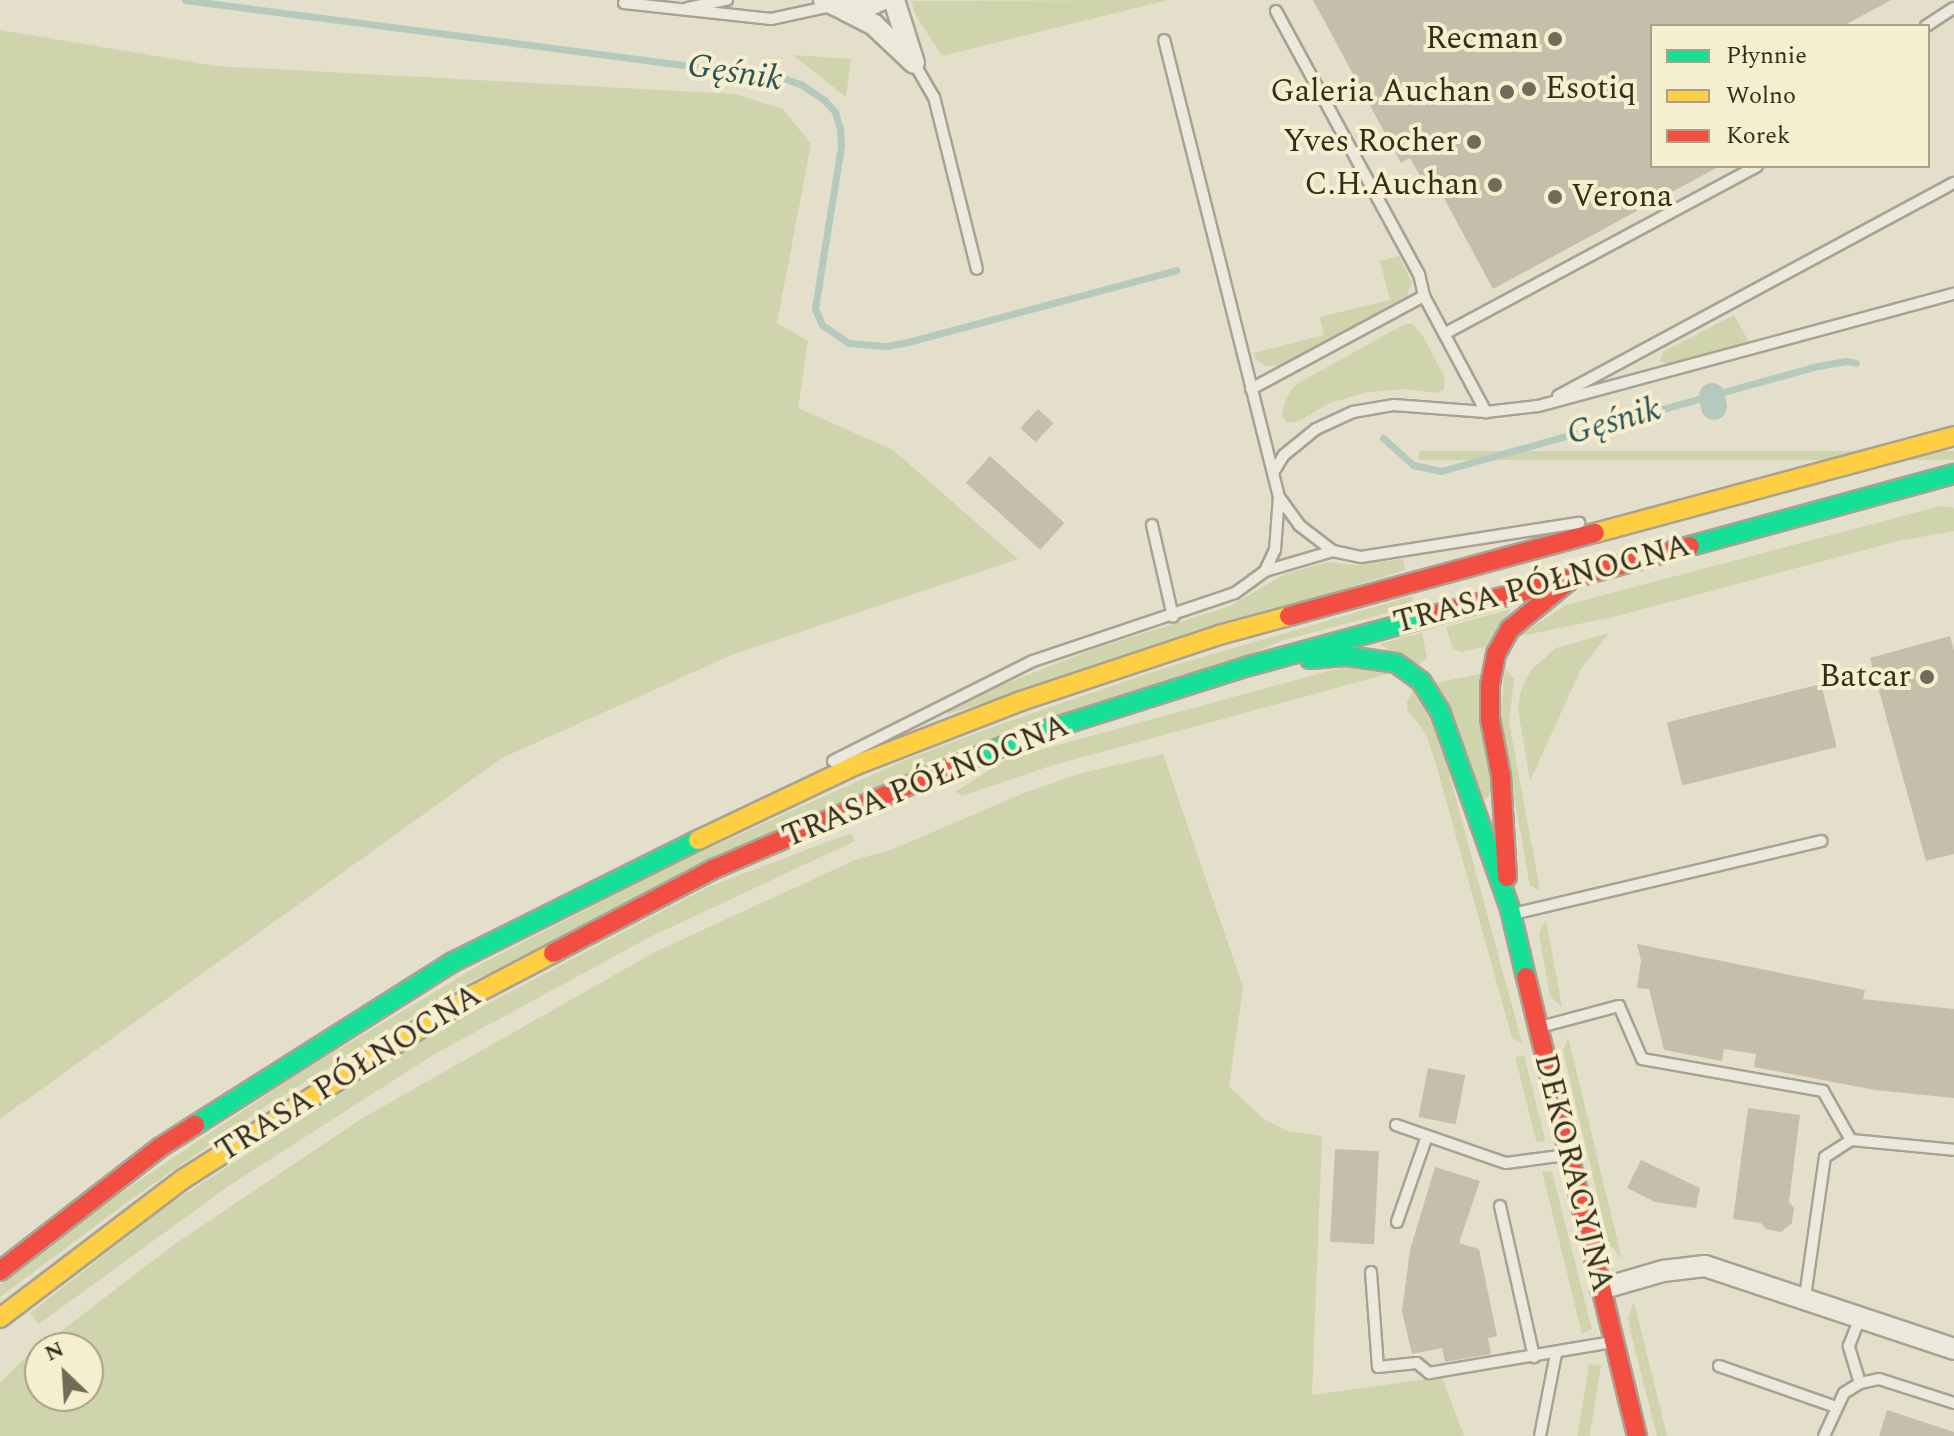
<!DOCTYPE html>
<meta charset="utf-8">
<style>
body{margin:0}
#map{position:relative;width:1954px;height:1436px;overflow:hidden;background:#e4dfca;font-family:Spectral,serif}
div>[style]{position:absolute}
[style*='--x']{left:calc(var(--x)*1px);top:calc(var(--y)*1px);width:calc(var(--w)*1px);rotate:calc(var(--a)*1deg)}
.green>*{inset:0;background:#cfd4ac;transform-origin:0 0}
.stream>*{height:7px;margin:-3.5px;padding:0 3.5px;transform-origin:3.5px;border-radius:3.5px;background:#b6c9bf}
.canal>*{height:26px;margin:-13px;padding:0 13px;transform-origin:13px;border-radius:13px;background:#b6c9bf}
.building>*{inset:0;background:#c7bdab;transform-origin:0 0}
.roads{filter:drop-shadow(2px 0 #a8a293) drop-shadow(-2px 0 #a8a293) drop-shadow(0 2px #a8a293) drop-shadow(0 -2px #a8a293)}
.lane>*{height:10px;margin:-5px;padding:0 5px;transform-origin:5px;border-radius:5px;background:#ebe8dc}
.street>*{height:20px;margin:-10px;padding:0 10px;transform-origin:10px;border-radius:10px;background:#ebe8dc}
.fast>*{height:18px;margin:-9px;padding:0 9px;transform-origin:9px;border-radius:9px;background:#16e098}
.slow>*{height:18px;margin:-9px;padding:0 9px;transform-origin:9px;border-radius:9px;background:#ffcf43}
.jam>*{height:18px;margin:-9px;padding:0 9px;transform-origin:9px;border-radius:9px;background:#f24e42}
.dots>*{width:22px;height:22px;translate:-50% -50%;box-sizing:border-box;border:4px solid #f5efcf;border-radius:50%}
span{translate:-50% -50%;white-space:nowrap;text-align:center;line-height:1.15;-webkit-text-stroke:8px #f5efcf;paint-order:stroke}
.poi-label{font-size:32px;color:#362c1c}
.right{translate:-100% -50%;text-align:right}
.left{translate:0 -50%;text-align:left}
.street-label{font-size:32px;color:#362c1c}
.water-label{font-size:34px;color:#2b5356;font-style:italic}
.legend{position:absolute;left:1650px;top:24px;width:280px;height:144px;box-sizing:border-box;background:#f5efcf;border:2px solid #a9a187;margin:0;padding:10px 14px;list-style:none;font-size:24px;color:#362c1c}
.legend li{display:flex;align-items:center;gap:16px;height:40px}
.legend b{width:40px;border:2px solid #a9a187}
.north{position:absolute;left:24px;top:1332px;width:80px;height:80px;box-sizing:border-box;background:#f5efcf;border:2px solid #a9a187;border-radius:50%;rotate:335deg;font-size:22px;font-weight:700;line-height:32px;text-align:center;color:#362c1c}
.north::after{content:'';display:block;margin:auto;width:28px;height:36px;background:#736b59;clip-path:polygon(50% 0,100% 100%,50% 72%,0 100%)}
</style>
<div id="map">
<div class="green">
<div style="clip-path:polygon(1168px 0,942px 56px,916px 16px,911px 1px)"></div>
<div style="clip-path:polygon(0 30px,216px 66px,735px 94px,783px 109px,811px 144px,777px 323px,808px 341px,798px 408px,893px 450px,1018px 559px,734px 654px,502px 758px,0 1119px)"></div>
<div style="clip-path:polygon(793px 55px,851px 59px,846px 97px)"></div>
<div style="clip-path:polygon(1399px 256px,1412px 283px,1407px 296px,1280px 366px,1265px 366px,1258px 361px,1253px 353px,1324px 335px,1320px 317px,1390px 300px,1380px 261px)"></div>
<div style="clip-path:polygon(1734px 315px,1749px 342px,1668px 364px,1660px 361px,1663px 352px)"></div>
<div style="clip-path:polygon(1405px 324px,1413px 324px,1424px 338px,1445px 378px,1444px 389px,1438px 393px,1406px 389px,1368px 392px,1330px 403px,1299px 421px,1287px 423px,1282px 415px,1286px 398px,1295px 385px)"></div>
<div style="left:1954px;top:451px;width:9px;height:535px;rotate:90deg"></div>
<div style="clip-path:polygon(1941px 506px,1954px 508px,1954px 531px,1898px 541px,1617px 616px,1517px 637px,1566px 605px)"></div>
<div style="clip-path:polygon(1403px 559px,1405px 570px,948px 714px,947px 711px,989px 690px,1094px 649px,1230px 606px,1285px 574px,1328px 562px,1356px 565px)"></div>
<div style="clip-path:polygon(1412px 596px,1414px 606px,1284px 640px,469px 982px,266px 1106px,133px 1198px,0 1297px,0 1285px,118px 1195px,296px 1075px,483px 963px,676px 863px,905px 760px,990px 728px,1155px 671px)"></div>
<div style="clip-path:polygon(1511px 609px,1489px 646px,1461px 652px,1453px 649px,1446px 627px)"></div>
<div style="clip-path:polygon(1422px 633px,1427px 658px,1417px 666px,1379px 644px)"></div>
<div style="clip-path:polygon(1609px 633px,1581px 669px,1530px 781px,1518px 709px,1521px 690px,1531px 670px,1556px 648px)"></div>
<div style="clip-path:polygon(1347px 666px,1391px 673px,1050px 766px,962px 796px,955px 792px,1002px 762px,1021px 755px)"></div>
<div style="clip-path:polygon(1505px 669px,1514px 679px,1509px 722px,1540px 890px,1530px 886px,1500px 720px)"></div>
<div style="clip-path:polygon(1480px 674px,1493px 792px,1484px 800px,1435px 683px)"></div>
<div style="clip-path:polygon(1413px 690px,1435px 721px,1522px 1043px,1512px 1038px,1436px 764px,1425px 732px,1407px 710px,1407px 702px)"></div>
<div style="clip-path:polygon(evenodd,1163px 754px,1243px 987px,1229px 1087px,1264px 1119px,1287px 1131px,1322px 1136px,1312px 1395px,1442px 1377px,1464px 1436px,0 1436px,0 1383px,23px 1360px,175px 1244px,361px 1119px,655px 952px,855px 860px,893px 849px,1024px 793px,1078px 774px,1163px 754px,40px 1348px,88px 1348px,88px 1396px,40px 1396px,40px 1348px)"></div>
<div style="clip-path:polygon(851px 833px,855px 841px,648px 938px,433px 1055px,230px 1185px,39px 1324px,30px 1313px,168px 1205px,448px 1025px,708px 887px)"></div>
<div style="clip-path:polygon(1546px 920px,1562px 1007px,1550px 996px,1539px 933px)"></div>
<div style="clip-path:polygon(1568px 1037px,1622px 1259px,1609px 1244px,1563px 1051px)"></div>
<div style="left:1524px;top:1055px;width:88px;height:9px;rotate:76deg"></div>
<div style="clip-path:polygon(1542px 1171px,1552px 1172px,1592px 1329px,1582px 1334px)"></div>
<div style="clip-path:polygon(1633px 1303px,1635px 1306px,1667px 1436px,1657px 1436px,1630px 1329px,1628px 1318px)"></div>
<div style="left:1589px;top:1364px;width:12px;height:74px;rotate:9deg"></div>
</div>
<div class="stream">
<div style="--x:185;--y:0;--w:603;--a:7.43"></div>
<div style="--x:783;--y:78;--w:20;--a:20"></div>
<div style="--x:802;--y:85;--w:27;--a:34"></div>
<div style="--x:824;--y:100;--w:16;--a:47"></div>
<div style="--x:835;--y:112;--w:17;--a:73"></div>
<div style="--x:840;--y:128;--w:18;--a:87"></div>
<div style="--x:841;--y:146;--w:165;--a:99.1"></div>
<div style="--x:815;--y:309;--w:17;--a:66"></div>
<div style="--x:822;--y:325;--w:32;--a:34"></div>
<div style="--x:849;--y:343;--w:38;--a:5"></div>
<div style="--x:887;--y:346;--w:21;--a:-11"></div>
<div style="--x:908;--y:342;--w:278;--a:-15"></div>
<div style="--x:1383;--y:438;--w:40;--a:42"></div>
<div style="--x:1413;--y:465;--w:29;--a:12"></div>
<div style="--x:1441;--y:471;--w:391;--a:-15.6"></div>
<div style="--x:1818;--y:366;--w:27;--a:-10"></div>
<div style="--x:1845;--y:361;--w:11;--a:10"></div>
</div>
<div class="canal">
<div style="--x:1712;--y:396;--w:11;--a:80"></div>
</div>
<div class="building">
<div style="clip-path:polygon(1313px 0,1891px 0,1843px 26px,1652px 26px,1652px 166px,1720px 166px,1493px 289px,1438px 187px,1429px 192px,1410px 158px,1401px 163px)"></div>
<div style="left:1038px;top:409px;width:21px;height:26px;rotate:43deg"></div>
<div style="left:990px;top:456px;width:100px;height:36px;rotate:42deg"></div>
<div style="clip-path:polygon(1950px 636px,1954px 651px,1954px 854px,1926px 861px,1870px 658px)"></div>
<div style="left:1821px;top:684px;width:65px;height:159px;rotate:76deg"></div>
<div style="clip-path:polygon(1637px 944px,1865px 990px,1863px 999px,1954px 1009px,1954px 1098px,1875px 1090px,1754px 1067px,1756px 1054px,1724px 1049px,1722px 1061px,1664px 1050px,1649px 989px,1637px 988px,1641px 960px)"></div>
<div style="left:1428px;top:1068px;width:38px;height:50px;rotate:11deg"></div>
<div style="clip-path:polygon(1748px 1108px,1800px 1115px,1789px 1202px,1794px 1208px,1792px 1223px,1781px 1232px,1766px 1229px,1761px 1223px,1733px 1219px)"></div>
<div style="left:1335px;top:1149px;width:44px;height:93px;rotate:3deg"></div>
<div style="clip-path:polygon(1641px 1160px,1700px 1188px,1696px 1208px,1655px 1202px,1627px 1188px)"></div>
<div style="clip-path:polygon(1435px 1167px,1480px 1181px,1459px 1243px,1479px 1249px,1497px 1336px,1488px 1338px,1491px 1354px,1445px 1362px,1442px 1348px,1412px 1354px,1402px 1311px,1410px 1250px)"></div>
<div style="clip-path:polygon(1887px 1410px,1954px 1432px,1954px 1436px,1879px 1436px)"></div>
</div>
<div class="roads">
<div class="lane">
<div style="--x:624;--y:3;--w:148;--a:6.2"></div>
<div style="--x:771;--y:19;--w:61;--a:-12.2"></div>
<div style="--x:688;--y:8;--w:40;--a:-12"></div>
<div style="--x:1276;--y:11;--w:299;--a:61.5"></div>
<div style="--x:1419;--y:274;--w:23;--a:77"></div>
<div style="--x:1424;--y:296;--w:132;--a:61.9"></div>
<div style="--x:1926;--y:26;--w:33;--a:-33"></div>
<div style="--x:914;--y:63;--w:39;--a:60"></div>
<div style="--x:934;--y:97;--w:177;--a:76"></div>
<div style="--x:1444;--y:334;--w:355;--a:-28.2"></div>
<div style="--x:1251;--y:389;--w:196;--a:-28.3"></div>
<div style="--x:1558;--y:396;--w:450;--a:-28.3"></div>
<div style="--x:1273;--y:473;--w:21;--a:-59"></div>
<div style="--x:1284;--y:455;--w:41;--a:-39.1"></div>
<div style="--x:1316;--y:429;--w:41;--a:-24.7"></div>
<div style="--x:1353;--y:412;--w:42;--a:-9.7"></div>
<div style="--x:1394;--y:405;--w:92;--a:4.4"></div>
<div style="--x:1486;--y:412;--w:52;--a:-6.6"></div>
<div style="--x:1538;--y:406;--w:431;--a:-15.1"></div>
<div style="--x:1279;--y:497;--w:34;--a:54"></div>
<div style="--x:1299;--y:525;--w:43;--a:37.4"></div>
<div style="--x:1333;--y:551;--w:29;--a:12"></div>
<div style="--x:1361;--y:557;--w:221;--a:-8.9"></div>
<div style="--x:1152;--y:525;--w:94;--a:77.1"></div>
<div style="--x:1265;--y:571;--w:71;--a:-16.4"></div>
<div style="--x:833;--y:761;--w:224;--a:-26.6"></div>
<div style="--x:1033;--y:661;--w:213;--a:-18.6"></div>
<div style="--x:1235;--y:593;--w:37;--a:-36"></div>
<div style="--x:1265;--y:571;--w:23;--a:-65"></div>
<div style="--x:1275;--y:550;--w:53;--a:-85.7"></div>
<div style="--x:1279;--y:497;--w:471;--a:-104.1"></div>
<div style="--x:1513;--y:914;--w:317;--a:-13.3"></div>
<div style="--x:1540;--y:1027;--w:82;--a:-14.9"></div>
<div style="--x:1619;--y:1006;--w:58;--a:66.5"></div>
<div style="--x:1642;--y:1059;--w:184;--a:10"></div>
<div style="--x:1823;--y:1091;--w:56;--a:60.3"></div>
<div style="--x:1396;--y:1125;--w:116;--a:19.1"></div>
<div style="--x:1506;--y:1163;--w:62;--a:-7.5"></div>
<div style="--x:1500;--y:1206;--w:155;--a:77.3"></div>
<div style="--x:1397;--y:1222;--w:91;--a:-70.8"></div>
<div style="--x:1371;--y:1272;--w:95;--a:85.8"></div>
<div style="--x:1378;--y:1367;--w:39;--a:-6"></div>
<div style="--x:1417;--y:1363;--w:16;--a:40"></div>
<div style="--x:1429;--y:1373;--w:186;--a:-9.6"></div>
<div style="--x:1805;--y:1297;--w:141;--a:-81.9"></div>
<div style="--x:1825;--y:1157;--w:31;--a:-33"></div>
<div style="--x:1851;--y:1140;--w:103;--a:5.5"></div>
<div style="--x:1719;--y:1366;--w:124;--a:19.3"></div>
<div style="--x:1860;--y:1383;--w:39;--a:-107"></div>
<div style="--x:1849;--y:1346;--w:31;--a:-69"></div>
<div style="--x:1540;--y:1436;--w:84;--a:-79"></div>
<div style="--x:1824;--y:1436;--w:47;--a:-65.1"></div>
<div style="--x:1844;--y:1393;--w:19;--a:-32"></div>
<div style="--x:1860;--y:1383;--w:19;--a:-12"></div>
<div style="--x:1879;--y:1379;--w:79;--a:17.7"></div>
</div>
<div class="street">
<div style="--x:824;--y:0;--w:23;--a:25"></div>
<div style="--x:845;--y:10;--w:14;--a:0"></div>
<div style="--x:859;--y:10;--w:24;--a:-24"></div>
<div style="--x:894;--y:0;--w:63;--a:72.4"></div>
<div style="--x:845;--y:10;--w:33;--a:27"></div>
<div style="--x:874;--y:25;--w:55;--a:43.5"></div>
<div style="--x:1601;--y:1289;--w:65;--a:-16.2"></div>
<div style="--x:1663;--y:1271;--w:42;--a:-6.8"></div>
<div style="--x:1705;--y:1266;--w:262;--a:18.4"></div>
</div>
<div class="fast">
<div style="--x:1690;--y:546;--w:274;--a:-15.3"></div>
<div style="--x:1310;--y:659;--w:37;--a:-5"></div>
<div style="--x:1347;--y:656;--w:49;--a:8.1"></div>
<div style="--x:1396;--y:663;--w:31;--a:36"></div>
<div style="--x:1421;--y:681;--w:36;--a:58"></div>
<div style="--x:1440;--y:711;--w:210;--a:70.5"></div>
<div style="--x:1510;--y:909;--w:70;--a:76.8"></div>
<div style="--x:964;--y:762;--w:75;--a:-21.8"></div>
<div style="--x:1034;--y:734;--w:225;--a:-17.6"></div>
<div style="--x:1249;--y:666;--w:193;--a:-15.3"></div>
<div style="--x:195;--y:1125;--w:305;--a:-32.3"></div>
<div style="--x:453;--y:962;--w:274;--a:-26.5"></div>
</div>
<div class="slow">
<div style="--x:1595;--y:533;--w:372;--a:-15.1"></div>
<div style="--x:698;--y:840;--w:175;--a:-25.4"></div>
<div style="--x:856;--y:765;--w:177;--a:-21.2"></div>
<div style="--x:1021;--y:701;--w:209;--a:-18.4"></div>
<div style="--x:1219;--y:635;--w:73;--a:-15.2"></div>
<div style="--x:0;--y:1318;--w:230;--a:-37.2"></div>
<div style="--x:183;--y:1179;--w:346;--a:-32.4"></div>
<div style="--x:475;--y:994;--w:88;--a:-27.7"></div>
</div>
<div class="jam">
<div style="--x:1435;--y:615;--w:264;--a:-15.1"></div>
<div style="--x:1289;--y:616;--w:317;--a:-15.2"></div>
<div style="--x:1507;--y:877;--w:101;--a:-93.4"></div>
<div style="--x:1501;--y:776;--w:58;--a:-100.9"></div>
<div style="--x:1490;--y:719;--w:34;--a:-90"></div>
<div style="--x:1490;--y:685;--w:32;--a:-79"></div>
<div style="--x:1496;--y:654;--w:29;--a:-61"></div>
<div style="--x:1510;--y:629;--w:77;--a:-39.2"></div>
<div style="--x:553;--y:953;--w:182;--a:-27.6"></div>
<div style="--x:714;--y:869;--w:272;--a:-23.2"></div>
<div style="--x:1526;--y:977;--w:472;--a:76.4"></div>
<div style="--x:0;--y:1271;--w:201;--a:-37.7"></div>
<div style="--x:159;--y:1148;--w:43;--a:-32.6"></div>
</div>
</div>
<div class="dots">
<div style="left:1555px;top:39px;background:#736b59"></div>
<div style="left:1529px;top:89px;background:#736b59"></div>
<div style="left:1507px;top:92px;background:#736b59"></div>
<div style="left:1474px;top:142px;background:#736b59"></div>
<div style="left:1495px;top:185px;background:#736b59"></div>
<div style="left:1555px;top:197px;background:#736b59"></div>
<div style="left:1927px;top:677px;background:#736b59"></div>
</div>
<div class="poi-label">
<span class="right" style="left:1539px;top:39px">Recman</span>
<span class="left" style="left:1545px;top:89px">Esotiq</span>
<span class="right" style="left:1491px;top:92px">Galeria Auchan</span>
<span class="right" style="left:1458px;top:142px">Yves Rocher</span>
<span class="right" style="left:1479px;top:185px">C.H.Auchan</span>
<span class="left" style="left:1571px;top:197px">Verona</span>
<span class="right" style="left:1911px;top:677px">Batcar</span>
</div>
<div class="street-label">
<span style="left:1542px;top:585px;rotate:-15deg">TRASA PÓŁNOCNA</span>
<span style="left:926px;top:782px;rotate:-22deg">TRASA PÓŁNOCNA</span>
<span style="left:349px;top:1074px;rotate:-32deg">TRASA PÓŁNOCNA</span>
<span style="left:1573px;top:1173px;rotate:76deg">DEKORACYJNA</span>
</div>
<div class="water-label">
<span style="left:735px;top:73px;rotate:9deg">Gęśnik</span>
<span style="left:1614px;top:422px;rotate:-16deg">Gęśnik</span>
</div>
<ul class="legend">
<li><b style="height:10px;background:#16e098"></b>Płynnie</li>
<li><b style="height:10px;background:#ffcf43"></b>Wolno</li>
<li><b style="height:10px;background:#f24e42"></b>Korek</li>
</ul>
<div class="north">N</div>
</div>
